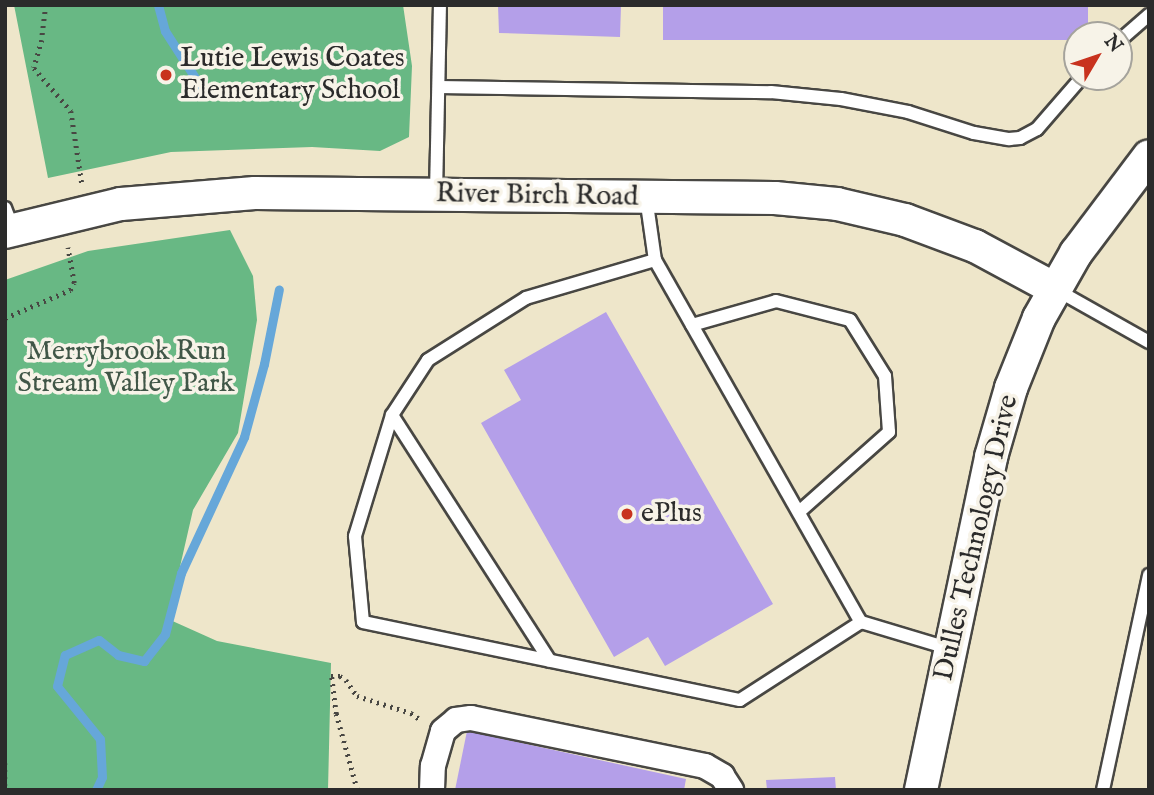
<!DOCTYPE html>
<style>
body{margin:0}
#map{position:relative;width:1154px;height:795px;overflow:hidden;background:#eee6ca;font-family:"IM FELL English",serif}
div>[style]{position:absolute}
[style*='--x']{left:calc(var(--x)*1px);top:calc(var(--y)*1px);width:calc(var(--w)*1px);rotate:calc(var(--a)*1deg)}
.forest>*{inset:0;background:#68b884}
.stream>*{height:9px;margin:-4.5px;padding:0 4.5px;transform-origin:4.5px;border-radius:4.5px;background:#66a7d9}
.building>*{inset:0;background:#b49fe9;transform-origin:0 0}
.path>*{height:4.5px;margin-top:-2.25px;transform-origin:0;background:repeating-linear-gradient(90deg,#484743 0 2px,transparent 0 7px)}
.roads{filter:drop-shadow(2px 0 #484743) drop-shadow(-2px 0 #484743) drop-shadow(0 2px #484743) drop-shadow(0 -2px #484743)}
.service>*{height:12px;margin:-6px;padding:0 6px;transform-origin:6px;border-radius:6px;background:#fff}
.minor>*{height:24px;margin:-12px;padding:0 12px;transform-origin:12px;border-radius:12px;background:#fff}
.tertiary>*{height:32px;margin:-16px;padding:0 16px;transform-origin:16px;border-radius:16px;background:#fff}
.dots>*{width:19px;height:19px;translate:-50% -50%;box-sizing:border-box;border:4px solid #f7f3e8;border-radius:50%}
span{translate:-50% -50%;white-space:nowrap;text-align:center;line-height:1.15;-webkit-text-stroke:7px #f7f3e8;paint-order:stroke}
.poi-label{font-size:28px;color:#2b2b2b}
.left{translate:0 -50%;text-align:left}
.street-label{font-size:28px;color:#2b2b2b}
.park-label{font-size:28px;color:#405647}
.frame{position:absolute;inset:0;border:7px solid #2b2b2b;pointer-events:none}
.north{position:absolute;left:1063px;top:21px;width:70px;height:70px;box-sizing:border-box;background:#f7f3e8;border:2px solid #a5a39c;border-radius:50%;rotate:51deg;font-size:19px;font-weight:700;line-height:28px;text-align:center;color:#2b2b2b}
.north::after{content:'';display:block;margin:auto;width:24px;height:32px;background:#c8321e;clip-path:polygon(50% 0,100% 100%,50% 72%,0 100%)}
</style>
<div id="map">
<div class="forest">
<div style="clip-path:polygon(14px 5px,403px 5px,412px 66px,409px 137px,380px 151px,312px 147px,171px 152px,48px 178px)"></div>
<div style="clip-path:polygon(230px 230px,253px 276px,257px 320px,238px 433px,193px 510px,168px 619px,217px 641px,331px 663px,328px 790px,5px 790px,5px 280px,88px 251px)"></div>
</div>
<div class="stream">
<div style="--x:158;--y:5;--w:27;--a:75"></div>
<div style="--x:165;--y:31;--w:74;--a:57.2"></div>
<div style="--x:96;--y:790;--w:14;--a:-65"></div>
<div style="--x:102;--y:777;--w:38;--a:-93"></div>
<div style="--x:100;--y:739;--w:68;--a:-129.1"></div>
<div style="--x:57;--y:686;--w:32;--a:-76"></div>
<div style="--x:65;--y:655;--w:37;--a:-24"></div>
<div style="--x:99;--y:640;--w:24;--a:38"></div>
<div style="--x:118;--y:655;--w:27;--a:13"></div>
<div style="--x:144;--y:661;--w:34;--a:-52"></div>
<div style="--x:165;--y:634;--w:63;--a:-75.3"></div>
<div style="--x:181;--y:573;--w:150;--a:-65.1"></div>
<div style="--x:244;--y:437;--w:76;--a:-74.7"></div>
<div style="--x:264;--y:364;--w:76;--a:-78.7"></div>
</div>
<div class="building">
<div style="clip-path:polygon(498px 5px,621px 5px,620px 37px,499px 33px)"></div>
<div style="left:663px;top:5px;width:425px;height:35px"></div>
<div style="clip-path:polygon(606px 312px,773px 604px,665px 666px,648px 637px,614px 657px,481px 423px,521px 400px,504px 370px)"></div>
<div style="clip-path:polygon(467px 731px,686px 779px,684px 790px,455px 790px)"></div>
<div style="clip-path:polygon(835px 777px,836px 790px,767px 790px,766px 780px)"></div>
</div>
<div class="path">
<div style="--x:46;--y:5;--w:35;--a:97"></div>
<div style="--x:42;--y:40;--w:29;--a:106"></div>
<div style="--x:34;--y:68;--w:57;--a:49.3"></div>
<div style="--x:71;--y:111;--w:74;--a:81.4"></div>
<div style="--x:5;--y:318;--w:71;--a:-23.3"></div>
<div style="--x:70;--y:290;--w:8;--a:-60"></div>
<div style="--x:74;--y:283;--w:36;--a:-100"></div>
<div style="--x:5;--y:763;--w:27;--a:90"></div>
<div style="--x:357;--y:790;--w:79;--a:-105.4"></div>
<div style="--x:336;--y:714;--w:38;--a:-97"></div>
<div style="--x:331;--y:676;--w:9;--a:0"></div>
<div style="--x:340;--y:676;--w:7;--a:34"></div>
<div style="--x:346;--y:680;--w:19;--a:55"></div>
<div style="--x:357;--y:696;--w:57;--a:17.5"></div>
<div style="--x:411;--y:713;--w:12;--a:35"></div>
</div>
<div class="roads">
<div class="service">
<div style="--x:1119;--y:41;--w:40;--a:-41"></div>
<div style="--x:439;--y:87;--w:332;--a:0.9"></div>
<div style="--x:771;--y:92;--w:70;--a:5.7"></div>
<div style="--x:841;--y:99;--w:68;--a:11"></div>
<div style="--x:908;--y:112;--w:69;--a:17.7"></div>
<div style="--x:974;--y:133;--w:36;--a:10"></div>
<div style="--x:1009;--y:139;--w:11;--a:-5"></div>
<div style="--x:1020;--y:138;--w:19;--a:-28"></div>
<div style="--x:1037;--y:129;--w:69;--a:-49.1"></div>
<div style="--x:436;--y:194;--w:189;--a:-88.8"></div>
<div style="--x:646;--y:197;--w:64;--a:81.9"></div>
<div style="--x:655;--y:260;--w:417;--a:60.4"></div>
<div style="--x:861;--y:622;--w:94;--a:16.7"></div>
<div style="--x:5;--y:208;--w:22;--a:69"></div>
<div style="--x:655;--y:260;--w:134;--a:163.6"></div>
<div style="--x:526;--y:298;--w:116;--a:147.7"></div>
<div style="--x:428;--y:360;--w:66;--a:123.2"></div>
<div style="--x:392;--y:415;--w:127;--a:107"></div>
<div style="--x:355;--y:536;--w:86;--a:84.7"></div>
<div style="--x:363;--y:622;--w:385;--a:11.7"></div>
<div style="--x:740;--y:700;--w:144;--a:-32.8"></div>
<div style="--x:1055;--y:289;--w:108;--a:29.4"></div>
<div style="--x:692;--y:325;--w:87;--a:-15.9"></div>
<div style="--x:776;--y:301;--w:76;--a:14.4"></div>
<div style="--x:850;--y:320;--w:66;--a:58"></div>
<div style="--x:885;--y:376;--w:56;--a:85.9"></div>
<div style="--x:889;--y:432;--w:120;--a:138.4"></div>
<div style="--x:392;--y:415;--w:292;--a:57.3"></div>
<div style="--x:1103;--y:790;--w:220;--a:-77.9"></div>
</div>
<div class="minor">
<div style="--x:432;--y:790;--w:24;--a:-88"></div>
<div style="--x:433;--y:766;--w:36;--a:-74"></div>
<div style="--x:443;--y:731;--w:17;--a:-40"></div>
<div style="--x:456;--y:720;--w:15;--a:-8"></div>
<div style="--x:471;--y:718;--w:239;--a:11.6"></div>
<div style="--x:705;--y:766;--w:20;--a:30"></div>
<div style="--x:722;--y:776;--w:17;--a:57"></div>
</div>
<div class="tertiary">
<div style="--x:5;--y:232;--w:119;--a:-13.6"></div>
<div style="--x:121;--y:204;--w:134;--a:-4.7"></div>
<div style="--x:255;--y:193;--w:520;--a:0.55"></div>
<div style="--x:775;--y:198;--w:62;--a:5.5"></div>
<div style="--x:837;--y:204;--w:70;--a:13.2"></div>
<div style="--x:905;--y:220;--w:75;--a:20.4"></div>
<div style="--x:975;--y:246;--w:91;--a:28.3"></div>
<div style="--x:921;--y:790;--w:340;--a:-78.1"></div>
<div style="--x:991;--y:457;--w:72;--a:-73.8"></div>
<div style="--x:1011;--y:388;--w:75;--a:-68.2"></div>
<div style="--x:1039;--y:318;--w:75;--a:-60.4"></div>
<div style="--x:1076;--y:253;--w:121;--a:-53"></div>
</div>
</div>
<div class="dots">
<div style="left:166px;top:75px;background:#c8321e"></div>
<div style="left:627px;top:514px;background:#c8321e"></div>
</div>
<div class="poi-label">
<span class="left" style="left:180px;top:75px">Lutie Lewis Coates<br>Elementary School</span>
<span class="left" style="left:641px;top:514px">ePlus</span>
</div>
<div class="street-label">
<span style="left:537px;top:196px;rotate:1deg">River Birch Road</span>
<span style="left:977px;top:538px;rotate:-77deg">Dulles Technology Drive</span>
</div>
<div class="park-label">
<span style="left:126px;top:368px">Merrybrook Run<br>Stream Valley Park</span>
</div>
<div class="frame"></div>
<div class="north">N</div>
</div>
